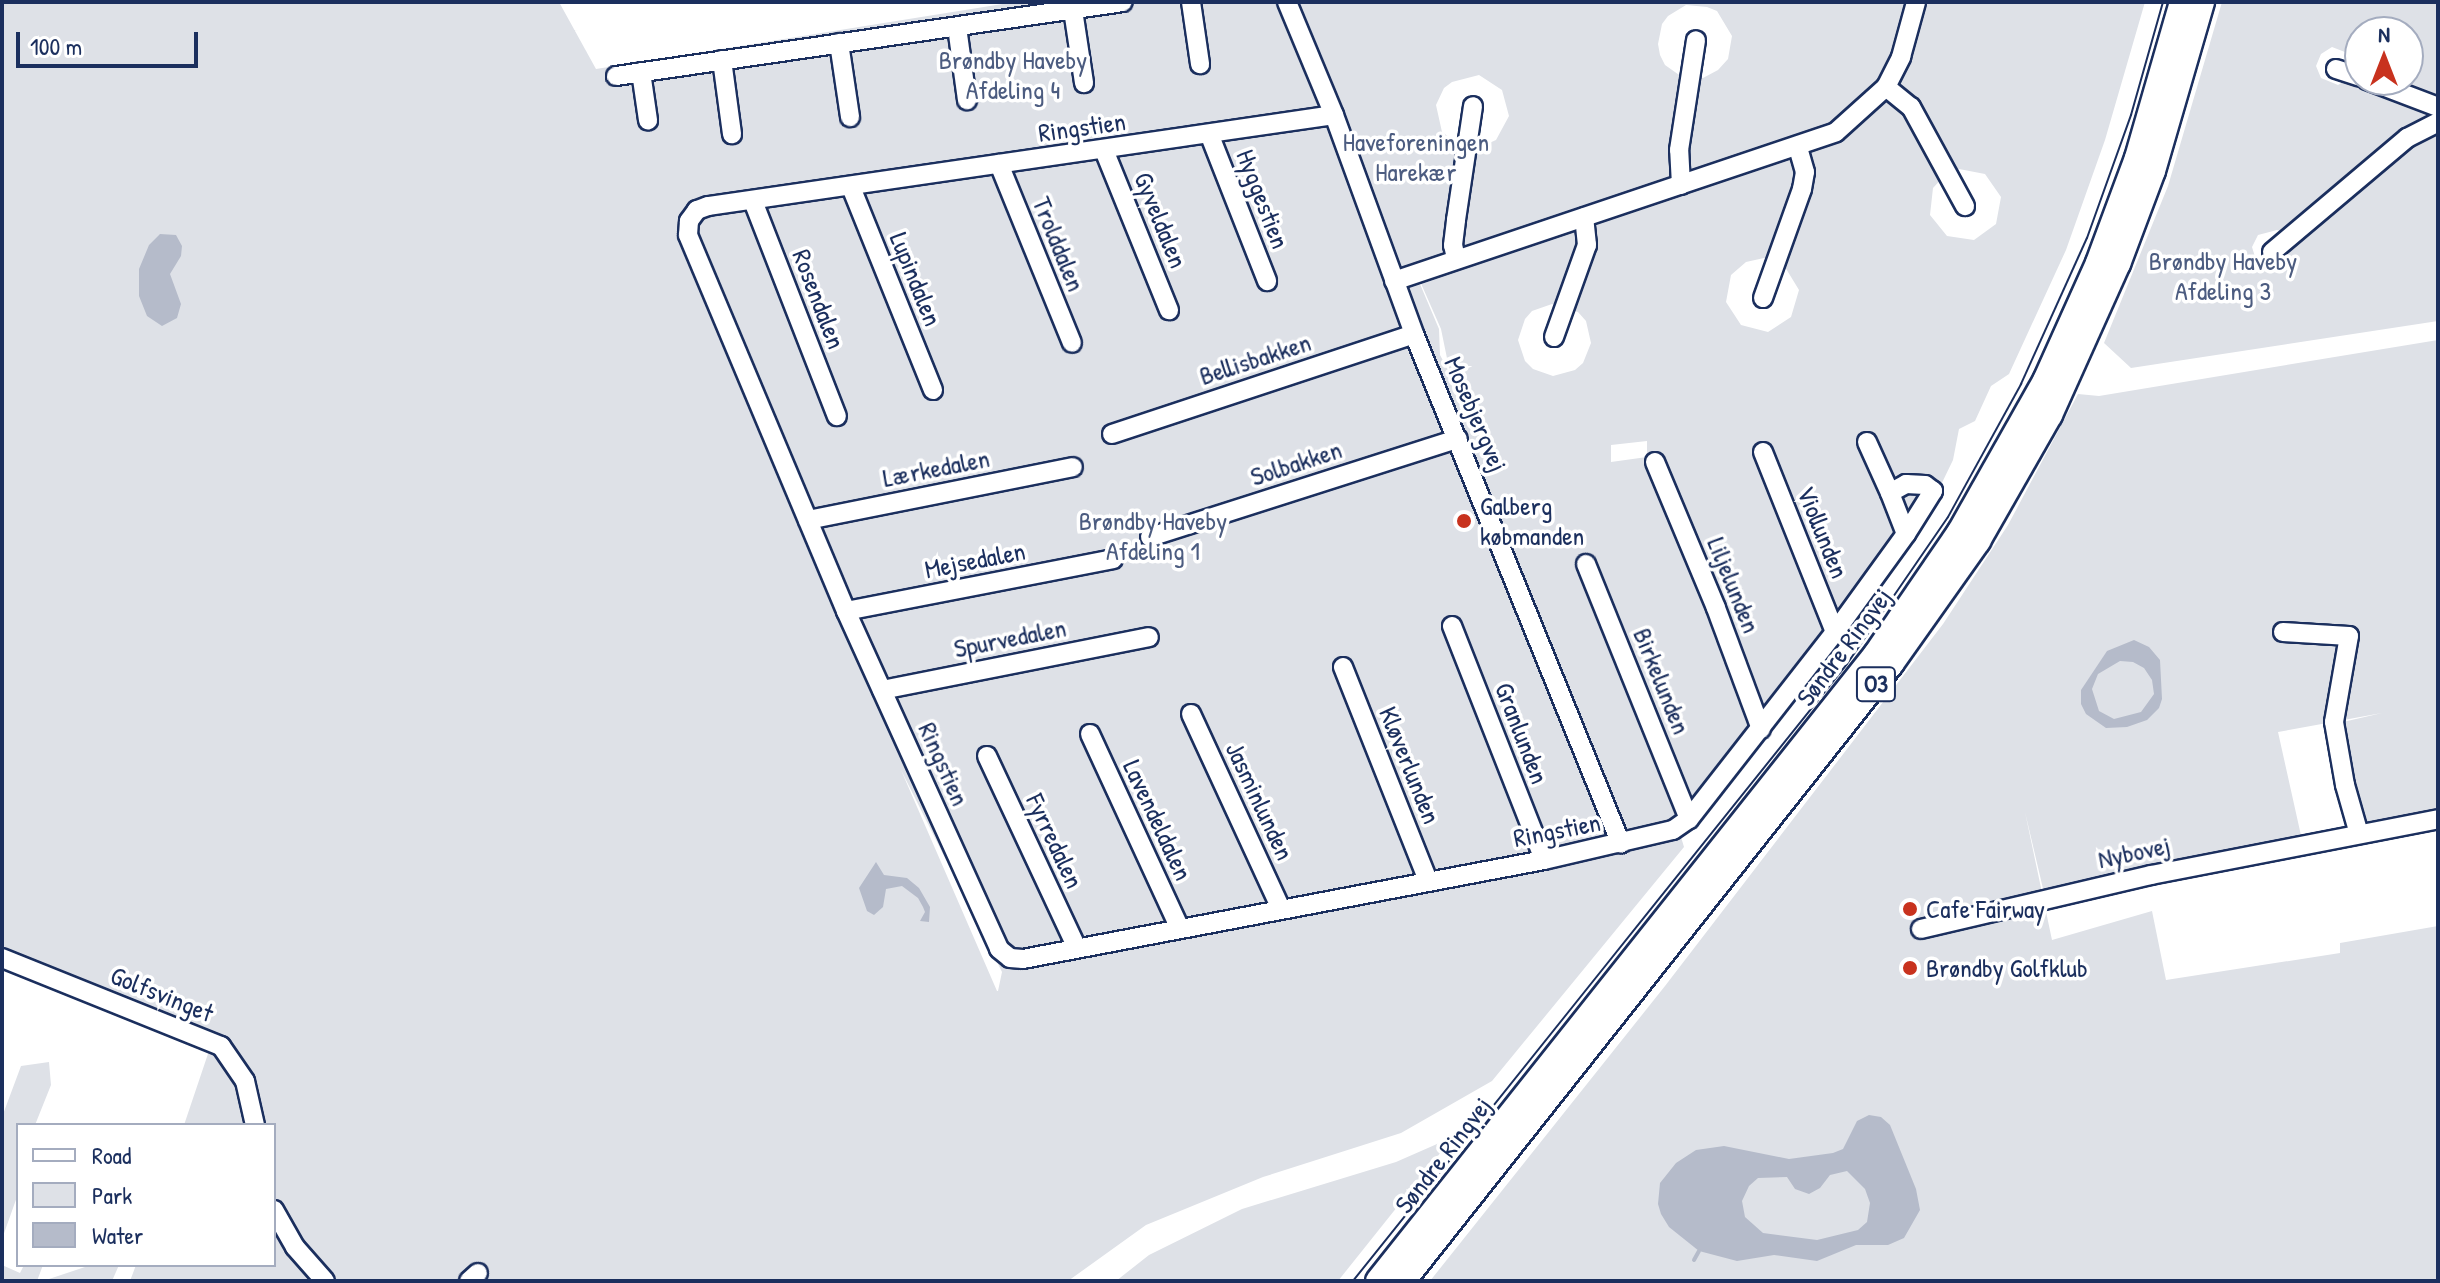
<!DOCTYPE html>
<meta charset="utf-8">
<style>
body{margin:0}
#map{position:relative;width:2440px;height:1283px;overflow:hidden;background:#fff;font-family:"Patrick Hand",sans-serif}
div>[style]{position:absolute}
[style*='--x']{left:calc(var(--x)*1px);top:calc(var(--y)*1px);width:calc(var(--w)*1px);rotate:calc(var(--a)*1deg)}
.green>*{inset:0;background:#dee1e7}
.water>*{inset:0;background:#b5bbca}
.stream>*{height:4px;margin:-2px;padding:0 2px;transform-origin:2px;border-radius:2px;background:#b5bbca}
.roads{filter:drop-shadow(2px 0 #1b2f5e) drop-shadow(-2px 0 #1b2f5e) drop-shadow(0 2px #1b2f5e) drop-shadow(0 -2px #1b2f5e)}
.minor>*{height:18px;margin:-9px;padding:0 9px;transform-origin:9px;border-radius:9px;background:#fff}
.major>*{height:24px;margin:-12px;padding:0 12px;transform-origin:12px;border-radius:12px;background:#fff}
.tram>*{height:2px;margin:-1px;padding:0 1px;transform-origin:1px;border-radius:1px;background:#1b2f5e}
.dots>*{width:22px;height:22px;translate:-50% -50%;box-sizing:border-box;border:4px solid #fff;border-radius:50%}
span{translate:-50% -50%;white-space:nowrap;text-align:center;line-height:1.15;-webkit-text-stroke:7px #fff;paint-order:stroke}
.shield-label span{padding:2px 6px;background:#fff;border:2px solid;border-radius:6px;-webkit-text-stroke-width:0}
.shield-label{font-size:24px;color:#1b2f5e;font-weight:700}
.park-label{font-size:26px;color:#4c5c80}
.street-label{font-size:26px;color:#1b2f5e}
.poi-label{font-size:26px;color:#1b2f5e}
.left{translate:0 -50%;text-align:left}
.frame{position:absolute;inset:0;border:4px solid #1b2f5e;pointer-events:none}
.legend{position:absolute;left:16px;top:1123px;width:260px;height:144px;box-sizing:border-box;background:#fff;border:2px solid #a4acbf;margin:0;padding:10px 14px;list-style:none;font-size:24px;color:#1b2f5e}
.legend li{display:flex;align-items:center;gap:16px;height:40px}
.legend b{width:40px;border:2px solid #a4acbf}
.north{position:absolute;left:2344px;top:16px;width:80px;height:80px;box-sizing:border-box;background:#fff;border:2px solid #a4acbf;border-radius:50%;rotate:0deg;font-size:22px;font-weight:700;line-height:32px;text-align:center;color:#1b2f5e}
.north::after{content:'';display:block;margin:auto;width:28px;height:36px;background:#c8321e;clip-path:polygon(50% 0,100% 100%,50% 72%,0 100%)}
.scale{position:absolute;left:16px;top:32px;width:182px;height:36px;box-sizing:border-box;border:4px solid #1b2f5e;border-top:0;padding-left:10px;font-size:24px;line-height:28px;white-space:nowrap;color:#1b2f5e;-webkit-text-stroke:6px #fff;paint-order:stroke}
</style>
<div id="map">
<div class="green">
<div style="clip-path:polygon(evenodd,2px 2px,559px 2px,596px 69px,1015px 2px,1277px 2px,1322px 102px,1335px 99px,1296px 2px,2145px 2px,2105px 140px,2066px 250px,2009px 374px,1991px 386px,1975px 421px,1959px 429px,1953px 460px,1938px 491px,1843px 629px,1681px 837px,1684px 847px,1492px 1081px,1401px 1133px,1263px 1177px,1146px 1225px,1068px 1281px,130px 1281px,136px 1265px,274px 1265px,274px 1125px,184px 1125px,214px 1036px,2px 953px,2px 2px,1686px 5px,1707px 7px,1717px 11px,1732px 36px,1728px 59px,1718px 70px,1703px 78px,1682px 77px,1665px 65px,1660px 55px,1658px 44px,1662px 24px,1668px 16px,1686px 5px,2px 2px,1479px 75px,1502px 90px,1509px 116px,1496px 140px,1478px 148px,1463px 147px,1442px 132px,1436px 105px,1444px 88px,1452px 82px,1479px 75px,2px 2px,1959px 169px,1985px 174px,2001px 197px,1996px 224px,1974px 240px,1947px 236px,1930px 215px,1933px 188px,1945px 175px,1959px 169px,2px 2px,1764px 258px,1785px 267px,1799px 290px,1791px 317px,1768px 332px,1741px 325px,1726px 302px,1731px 275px,1746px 262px,1764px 258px,2px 2px,1412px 263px,1441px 329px,1449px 368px,1497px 462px,1489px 462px,1473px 417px,1440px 355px,1439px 329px,1420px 284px,1401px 289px,1408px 273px,1406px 265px,1412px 263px,2px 2px,1552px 304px,1578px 312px,1586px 321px,1591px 343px,1583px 363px,1575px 370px,1553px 376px,1533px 369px,1525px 361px,1518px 340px,1525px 319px,1532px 311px,1552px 304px,2px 2px,1647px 441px,1647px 457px,1611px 462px,1611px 445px,1647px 441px,2px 2px,901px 770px,1002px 972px,998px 991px,997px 991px,901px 770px)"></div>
<div style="clip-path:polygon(evenodd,2222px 2px,2438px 2px,2438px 321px,2131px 368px,2104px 343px,2168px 186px,2222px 2px,2360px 32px,2408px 32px,2408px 80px,2360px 80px,2360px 32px,2222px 2px,2332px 47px,2350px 54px,2354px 66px,2350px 78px,2338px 85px,2321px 78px,2316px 66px,2321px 54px,2332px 47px,2222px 2px,2277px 230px,2283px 232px,2291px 250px,2280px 266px,2267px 267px,2256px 260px,2252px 247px,2258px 235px,2277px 230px)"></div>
<div style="clip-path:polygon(2438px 340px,2438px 816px,2362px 832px,2343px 722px,2382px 713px,2278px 732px,2302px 840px,2044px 893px,2025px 812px,2052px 940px,2152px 911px,2166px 980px,2340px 953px,2340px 943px,2438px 926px,2438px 1281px,1430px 1281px,1665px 986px,1943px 624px,2008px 525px,2078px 394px,2099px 396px)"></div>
<div style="clip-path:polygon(49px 1062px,51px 1085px,35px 1125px,18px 1125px,18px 1194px,2px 1239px,2px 1117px,21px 1066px)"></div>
<div style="clip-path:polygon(1453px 1137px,1338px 1281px,1116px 1281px,1149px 1255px,1242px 1209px,1396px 1162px)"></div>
<div style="clip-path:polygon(2px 1265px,20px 1273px,24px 1265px,43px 1265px,37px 1281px,2px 1281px)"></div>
<div style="clip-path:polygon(91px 1265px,119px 1265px,112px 1281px,43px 1281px)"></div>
</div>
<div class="water">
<div style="clip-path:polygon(160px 234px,176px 235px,182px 246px,181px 256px,170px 274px,181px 304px,177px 318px,162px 326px,147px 316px,139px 296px,139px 269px,149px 245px)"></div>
<div style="clip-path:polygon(evenodd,2134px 640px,2149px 647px,2160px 660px,2162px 699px,2159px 708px,2147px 720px,2127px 727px,2106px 728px,2086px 714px,2081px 704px,2081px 690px,2107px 651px,2134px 640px,2120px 661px,2133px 662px,2144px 668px,2152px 680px,2154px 694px,2141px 712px,2114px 719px,2099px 711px,2092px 689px,2098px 674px,2120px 661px)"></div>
<div style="clip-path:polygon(876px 862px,884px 875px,907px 878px,919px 888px,930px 907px,929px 922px,920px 921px,925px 912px,923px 907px,918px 898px,902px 886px,886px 889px,883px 907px,874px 915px,867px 911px,859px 888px)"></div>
<div style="clip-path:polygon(evenodd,1869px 1115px,1881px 1117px,1890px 1125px,1916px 1189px,1920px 1210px,1904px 1238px,1888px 1245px,1856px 1245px,1817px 1261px,1774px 1255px,1737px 1261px,1699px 1251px,1669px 1227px,1661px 1214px,1658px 1204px,1660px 1183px,1676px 1163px,1696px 1150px,1724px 1146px,1789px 1159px,1833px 1153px,1843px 1149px,1857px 1121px,1869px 1115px,1847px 1171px,1865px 1189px,1870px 1203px,1867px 1222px,1858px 1230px,1817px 1240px,1763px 1233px,1745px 1217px,1742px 1201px,1749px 1186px,1758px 1178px,1787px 1177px,1795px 1189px,1809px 1194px,1820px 1188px,1830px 1175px,1847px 1171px)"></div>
</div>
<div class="stream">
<div style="--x:1694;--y:1260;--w:10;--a:-61"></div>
</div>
<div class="roads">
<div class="minor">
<div style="--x:1191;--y:2;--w:63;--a:81.7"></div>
<div style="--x:1287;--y:2;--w:122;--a:67.4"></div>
<div style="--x:1334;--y:115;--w:233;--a:69.9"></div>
<div style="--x:1414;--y:334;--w:550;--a:67.91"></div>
<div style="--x:1073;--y:10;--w:74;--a:81.4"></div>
<div style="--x:957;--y:27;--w:74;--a:82.2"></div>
<div style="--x:839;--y:43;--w:75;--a:81.5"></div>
<div style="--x:722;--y:60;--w:75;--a:82.3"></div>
<div style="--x:2336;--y:69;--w:25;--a:18"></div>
<div style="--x:641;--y:72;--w:49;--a:81.7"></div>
<div style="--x:616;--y:76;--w:512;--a:-8.3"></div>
<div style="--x:2367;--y:80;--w:76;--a:20.8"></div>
<div style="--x:1886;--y:87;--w:32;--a:39"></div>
<div style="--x:1911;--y:107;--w:113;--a:61.4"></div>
<div style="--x:1334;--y:115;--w:633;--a:171.73"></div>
<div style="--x:708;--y:206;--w:12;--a:160"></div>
<div style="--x:697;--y:210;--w:14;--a:126"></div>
<div style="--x:689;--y:221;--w:14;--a:94"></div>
<div style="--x:688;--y:235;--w:408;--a:67.2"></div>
<div style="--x:846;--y:611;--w:371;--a:65.6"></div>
<div style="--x:999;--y:949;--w:14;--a:39"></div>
<div style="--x:1010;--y:958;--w:13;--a:4"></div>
<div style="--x:1023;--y:959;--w:530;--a:-10.76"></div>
<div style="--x:1544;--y:860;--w:132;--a:-13.1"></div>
<div style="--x:1673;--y:830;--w:19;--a:-35"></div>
<div style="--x:1689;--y:819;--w:237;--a:-52"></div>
<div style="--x:1835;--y:632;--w:121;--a:-54.1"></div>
<div style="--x:1906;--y:534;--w:51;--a:-57.9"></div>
<div style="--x:1933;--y:491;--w:10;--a:-143"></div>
<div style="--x:1925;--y:485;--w:19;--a:-177"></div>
<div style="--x:1906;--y:484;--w:18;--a:151"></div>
<div style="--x:1890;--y:493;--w:44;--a:68.7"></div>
<div style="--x:1210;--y:136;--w:156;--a:68.5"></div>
<div style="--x:1104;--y:150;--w:173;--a:67.9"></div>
<div style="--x:999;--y:164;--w:193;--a:67.8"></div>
<div style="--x:1681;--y:185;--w:35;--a:-93"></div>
<div style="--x:1679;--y:150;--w:111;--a:-81.2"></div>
<div style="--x:851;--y:187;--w:219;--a:68"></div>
<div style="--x:753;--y:201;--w:231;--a:68.7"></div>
<div style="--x:2272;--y:252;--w:177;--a:-40.2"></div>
<div style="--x:2407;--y:138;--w:35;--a:-27"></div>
<div style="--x:1456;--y:258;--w:13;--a:-103"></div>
<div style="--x:1453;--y:245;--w:25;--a:-83"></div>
<div style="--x:1456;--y:220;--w:115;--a:-81.5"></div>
<div style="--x:1394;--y:281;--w:466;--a:-18.6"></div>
<div style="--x:1836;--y:132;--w:67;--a:-42"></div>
<div style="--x:1886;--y:87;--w:34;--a:-63"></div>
<div style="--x:1901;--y:57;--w:57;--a:-74.7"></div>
<div style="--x:1763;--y:298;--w:116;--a:-70.3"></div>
<div style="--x:1802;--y:189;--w:17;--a:-80"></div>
<div style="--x:1805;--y:172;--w:26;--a:-106"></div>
<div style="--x:1554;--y:337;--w:98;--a:-70.3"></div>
<div style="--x:1587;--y:245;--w:28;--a:-96"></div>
<div style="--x:1112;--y:434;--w:318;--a:-18.3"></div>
<div style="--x:1867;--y:442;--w:56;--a:65.7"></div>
<div style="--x:1763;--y:452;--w:194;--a:68.2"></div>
<div style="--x:1655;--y:462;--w:158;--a:67.3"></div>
<div style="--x:1716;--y:608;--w:129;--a:69.6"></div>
<div style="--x:808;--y:520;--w:270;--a:-11.3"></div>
<div style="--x:1150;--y:537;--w:323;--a:-17.7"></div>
<div style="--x:1586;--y:564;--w:275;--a:68"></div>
<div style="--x:846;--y:611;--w:272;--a:-11"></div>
<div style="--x:1452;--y:626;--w:251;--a:68.5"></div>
<div style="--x:2283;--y:632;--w:66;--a:3.5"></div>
<div style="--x:2349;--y:636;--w:87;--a:99.9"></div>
<div style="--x:2334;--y:722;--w:64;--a:80.1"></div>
<div style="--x:2345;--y:785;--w:51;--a:74.1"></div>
<div style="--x:1343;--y:667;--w:230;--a:68.3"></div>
<div style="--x:882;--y:690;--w:272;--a:-11.2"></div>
<div style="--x:1191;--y:714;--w:215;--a:65.2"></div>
<div style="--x:1090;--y:734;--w:213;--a:65.2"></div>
<div style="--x:987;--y:756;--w:212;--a:64.9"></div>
<div style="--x:1921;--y:929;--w:236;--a:-13.2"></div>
<div style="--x:2151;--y:875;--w:292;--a:-11"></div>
<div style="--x:2;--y:958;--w:236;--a:21.9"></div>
<div style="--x:221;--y:1046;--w:42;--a:55.6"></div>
<div style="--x:245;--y:1081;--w:45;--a:77.2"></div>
<div style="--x:274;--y:1210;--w:43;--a:60.4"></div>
<div style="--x:295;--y:1247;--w:45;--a:48.6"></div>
<div style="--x:469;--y:1281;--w:12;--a:-42"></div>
</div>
<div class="major">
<div style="--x:1378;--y:1281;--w:801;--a:-51.54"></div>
<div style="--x:1876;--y:654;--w:147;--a:-55.6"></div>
<div style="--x:1959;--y:533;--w:175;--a:-60.5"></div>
<div style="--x:2045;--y:381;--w:129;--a:-65.8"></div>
<div style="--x:2098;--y:263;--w:112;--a:-69.6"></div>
<div style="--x:2137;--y:158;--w:162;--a:-73.9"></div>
<div style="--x:1403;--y:1281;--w:787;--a:-51.66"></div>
<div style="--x:1891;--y:664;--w:151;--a:-54.7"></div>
<div style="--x:1978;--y:541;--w:145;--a:-60.3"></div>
<div style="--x:2050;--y:415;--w:166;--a:-65.8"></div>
<div style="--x:2118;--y:264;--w:99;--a:-69.4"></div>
<div style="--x:2153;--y:171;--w:176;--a:-73.8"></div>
</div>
</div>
<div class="tram">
<div style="--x:1353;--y:1281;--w:790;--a:-51.32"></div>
<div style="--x:1847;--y:664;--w:178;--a:-55.5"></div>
<div style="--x:1948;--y:517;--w:152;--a:-61.2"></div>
<div style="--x:2021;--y:384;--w:160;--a:-65.7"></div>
<div style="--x:2087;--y:238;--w:131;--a:-70.3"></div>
<div style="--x:2131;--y:115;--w:117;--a:-74.2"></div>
</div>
<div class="dots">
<div style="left:1464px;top:521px;background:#c8321e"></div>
<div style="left:1910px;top:909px;background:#c8321e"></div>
<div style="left:1910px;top:968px;background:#c8321e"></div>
</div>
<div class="shield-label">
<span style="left:1876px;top:684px">O3</span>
</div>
<div class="park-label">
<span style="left:1013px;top:75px">Brøndby Haveby<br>Afdeling 4</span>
<span style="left:1416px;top:157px">Haveforeningen<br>Harekær</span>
<span style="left:2223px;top:276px">Brøndby Haveby<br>Afdeling 3</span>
<span style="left:1153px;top:536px">Brøndby Haveby<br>Afdeling 1</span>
</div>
<div class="street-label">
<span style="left:1082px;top:127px;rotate:-8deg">Ringstien</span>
<span style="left:1263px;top:199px;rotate:69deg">Hyggestien</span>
<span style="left:1161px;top:220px;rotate:68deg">Gyveldalen</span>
<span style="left:1059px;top:244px;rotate:68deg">Trolddalen</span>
<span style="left:916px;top:279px;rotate:68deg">Lupindalen</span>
<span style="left:819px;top:299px;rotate:69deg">Rosendalen</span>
<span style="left:1255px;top:359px;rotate:-18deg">Bellisbakken</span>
<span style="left:1476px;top:414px;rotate:67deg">Mosebjergvej</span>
<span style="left:1296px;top:463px;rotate:-18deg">Solbakken</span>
<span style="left:936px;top:468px;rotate:-11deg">Lærkedalen</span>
<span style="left:1823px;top:532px;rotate:68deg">Viollunden</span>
<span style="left:975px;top:560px;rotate:-11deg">Mejsedalen</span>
<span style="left:1734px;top:585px;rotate:68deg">Liljelunden</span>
<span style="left:1010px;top:638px;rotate:-11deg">Spurvedalen</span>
<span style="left:1844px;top:647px;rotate:-53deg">Søndre Ringvej</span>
<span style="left:1662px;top:681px;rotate:68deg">Birkelunden</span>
<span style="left:1522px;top:733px;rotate:69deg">Granlunden</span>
<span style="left:944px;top:764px;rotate:66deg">Ringstien</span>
<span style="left:1410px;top:765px;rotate:68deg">Kløverlunden</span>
<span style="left:1260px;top:801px;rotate:65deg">Jasminlunden</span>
<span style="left:1158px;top:820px;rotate:65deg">Lavendeldalen</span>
<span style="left:1557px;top:830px;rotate:-11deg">Ringstien</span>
<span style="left:1055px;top:841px;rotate:65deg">Fyrredalen</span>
<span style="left:2134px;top:852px;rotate:-12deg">Nybovej</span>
<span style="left:162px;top:994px;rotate:22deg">Golfsvinget</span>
<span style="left:1443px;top:1155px;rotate:-52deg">Søndre Ringvej</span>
</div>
<div class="poi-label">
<span class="left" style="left:1480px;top:521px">Galberg<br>købmanden</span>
<span class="left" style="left:1926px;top:909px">Cafe Fairway</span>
<span class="left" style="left:1926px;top:968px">Brøndby Golfklub</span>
</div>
<div class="frame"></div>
<ul class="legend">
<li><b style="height:10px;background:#fff"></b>Road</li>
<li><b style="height:22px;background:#dee1e7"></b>Park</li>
<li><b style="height:22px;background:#b5bbca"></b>Water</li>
</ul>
<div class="north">N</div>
<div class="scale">100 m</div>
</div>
